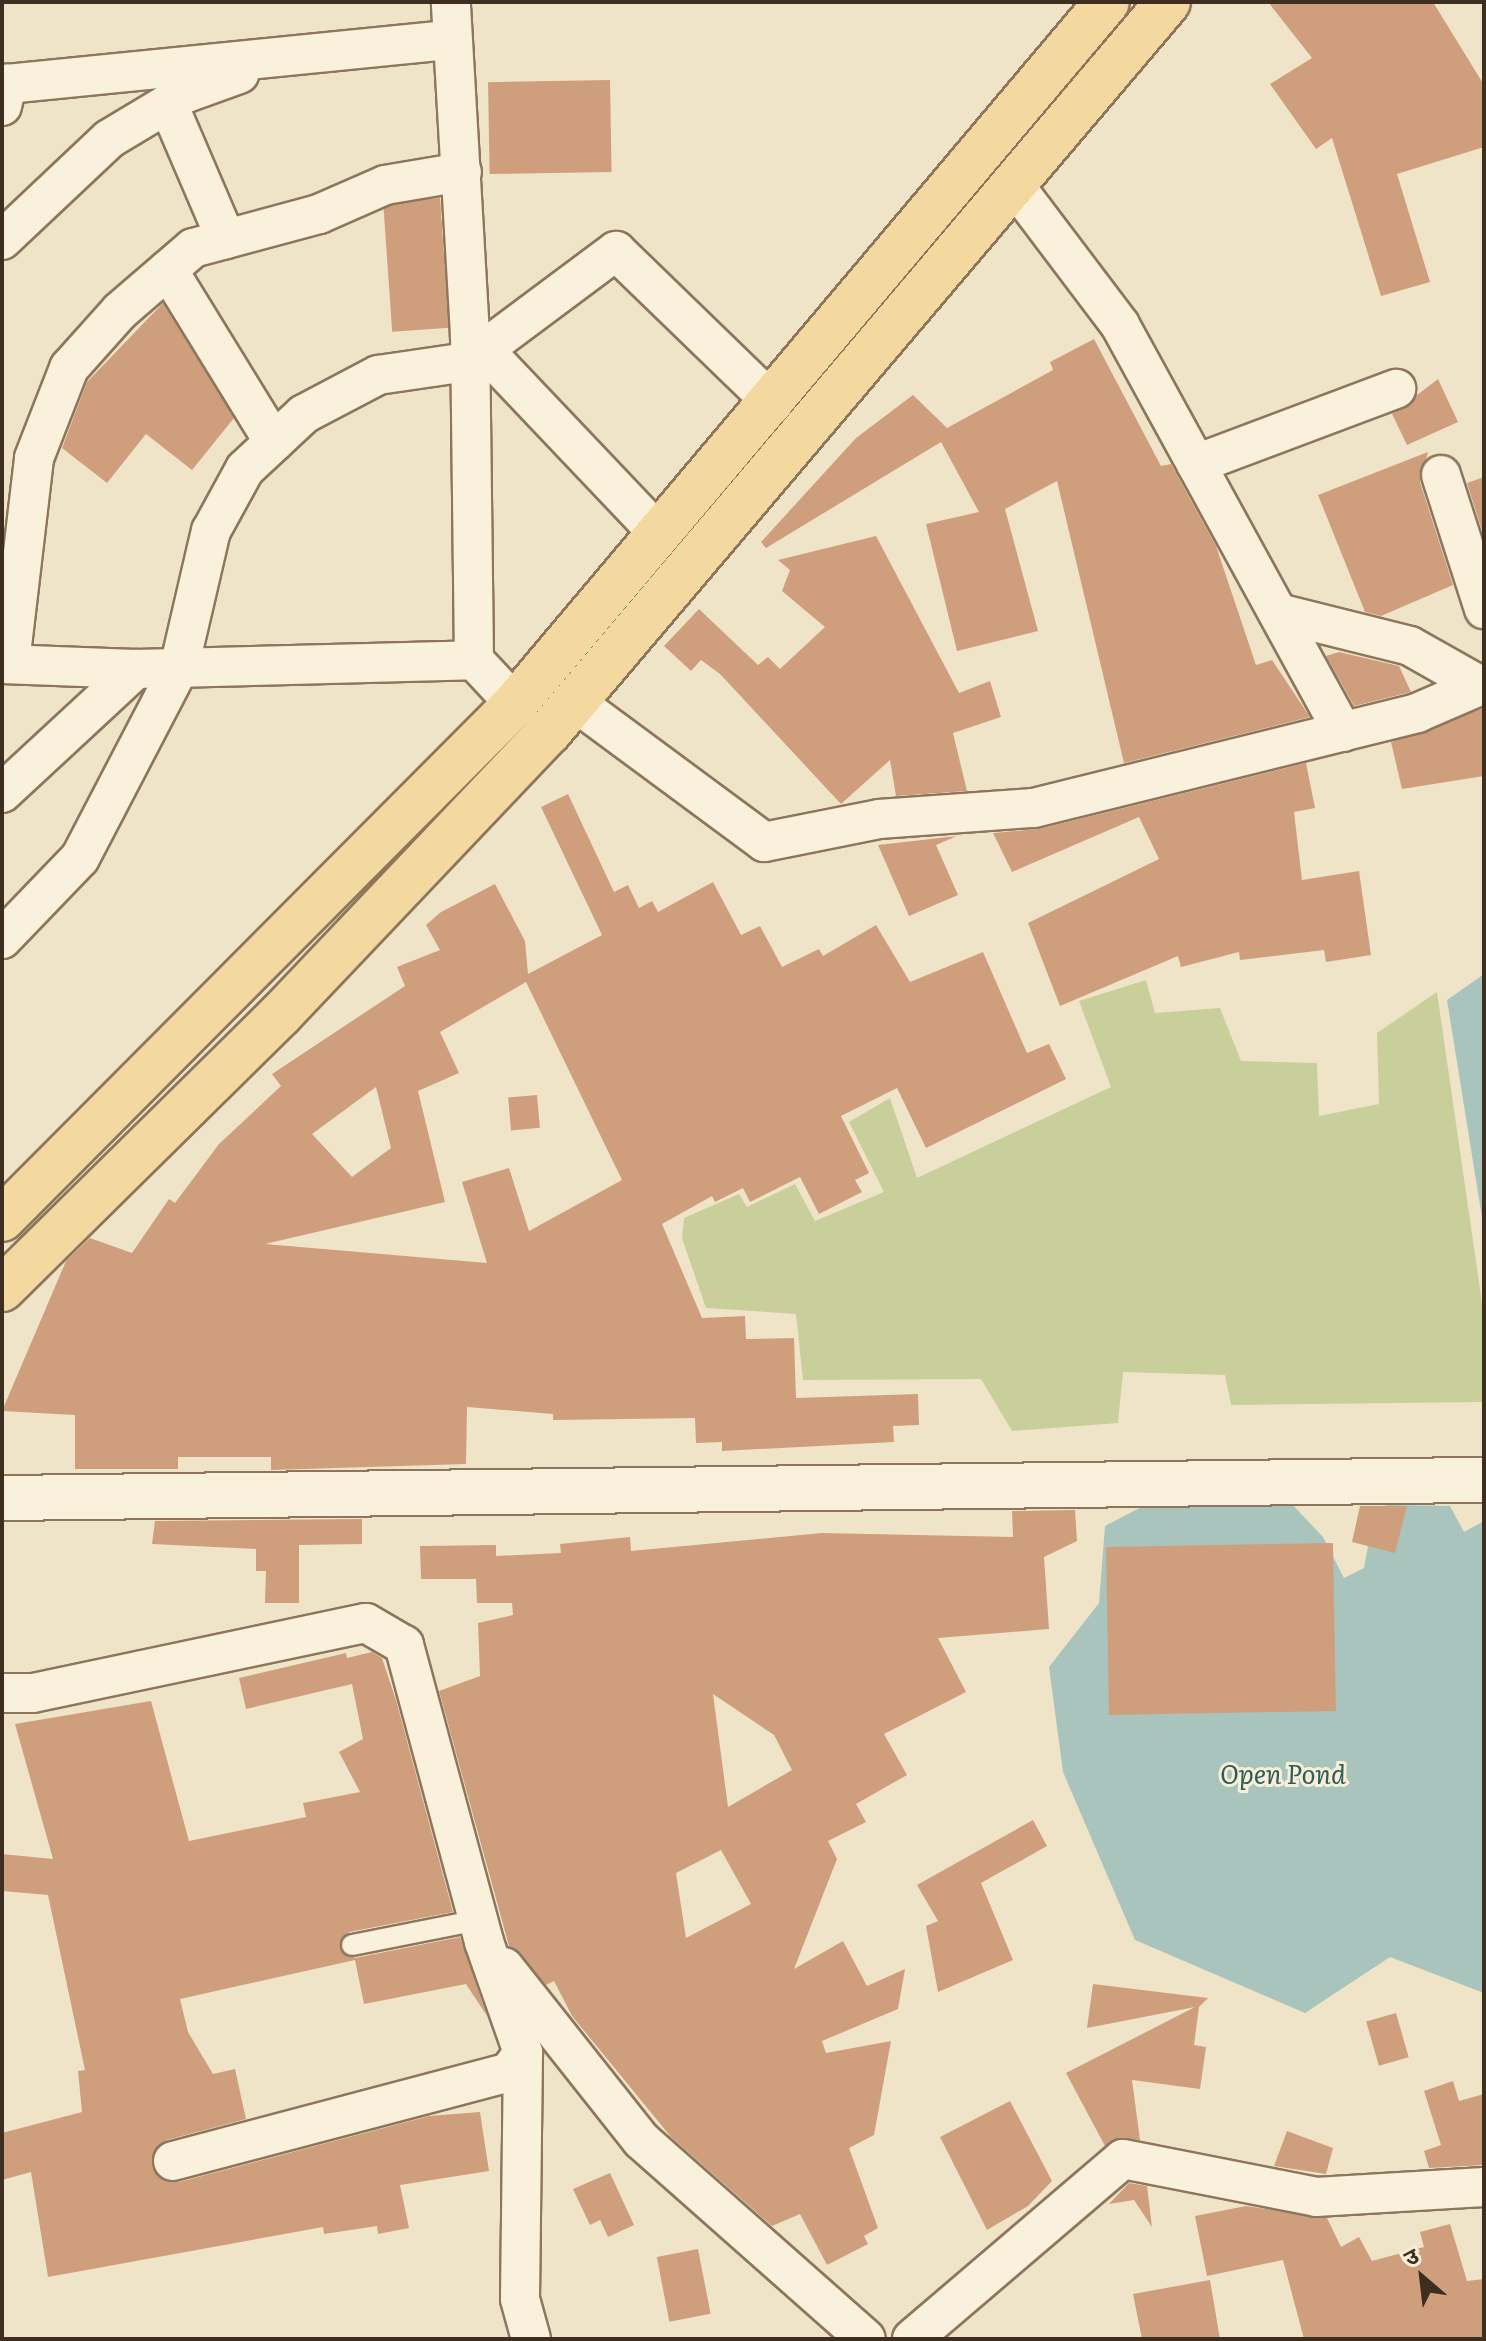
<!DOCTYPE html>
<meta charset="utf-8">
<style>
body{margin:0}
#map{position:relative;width:1486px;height:2341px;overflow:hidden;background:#f0e4c8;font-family:Literata,"Noto Sans Devanagari",serif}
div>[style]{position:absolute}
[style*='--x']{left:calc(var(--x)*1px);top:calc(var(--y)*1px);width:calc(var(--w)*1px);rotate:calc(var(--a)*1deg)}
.green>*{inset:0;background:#c9cf9b}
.water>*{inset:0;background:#a9c4bc}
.building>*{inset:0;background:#cf9f7d;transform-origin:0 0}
.roads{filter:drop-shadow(2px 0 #8d765c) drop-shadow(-2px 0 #8d765c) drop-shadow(0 2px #8d765c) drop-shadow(0 -2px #8d765c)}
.service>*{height:20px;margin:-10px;padding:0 10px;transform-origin:10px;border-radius:10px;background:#faf1dc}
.minor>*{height:38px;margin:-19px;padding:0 19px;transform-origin:19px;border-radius:19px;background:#faf1dc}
.tertiary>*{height:44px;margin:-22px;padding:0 22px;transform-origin:22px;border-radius:22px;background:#faf1dc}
.primary>*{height:44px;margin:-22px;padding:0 22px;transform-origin:22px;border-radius:22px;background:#f3d9a0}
span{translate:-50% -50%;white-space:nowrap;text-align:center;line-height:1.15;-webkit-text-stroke:6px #f7eed8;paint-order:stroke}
.water-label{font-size:26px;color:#2f5d5a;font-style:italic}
.frame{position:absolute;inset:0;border:4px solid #3d2e20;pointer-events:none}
.north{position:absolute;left:1382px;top:2237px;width:80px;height:80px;-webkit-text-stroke:6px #f7eed8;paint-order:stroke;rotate:332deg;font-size:22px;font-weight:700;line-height:32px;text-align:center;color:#3d2e20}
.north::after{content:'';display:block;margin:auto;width:28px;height:36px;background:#3d2e20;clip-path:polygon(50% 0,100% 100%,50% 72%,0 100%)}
</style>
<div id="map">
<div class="green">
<div style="clip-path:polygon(1146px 980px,1155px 1013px,1220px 1008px,1241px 1061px,1317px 1063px,1319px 1116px,1379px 1104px,1377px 1033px,1437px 992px,1484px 1317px,1484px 1402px,1231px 1405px,1225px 1375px,1123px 1372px,1118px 1423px,1012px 1431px,981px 1379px,803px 1380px,796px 1314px,706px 1308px,682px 1238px,684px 1218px,739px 1194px,747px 1207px,795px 1184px,815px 1221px,884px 1192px,849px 1122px,890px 1098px,917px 1178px,1111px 1087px,1079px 1001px)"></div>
</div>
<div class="water">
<div style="clip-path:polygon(1484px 974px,1484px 1230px,1447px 1000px)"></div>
<div style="clip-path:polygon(1153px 1501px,1289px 1501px,1323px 1537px,1344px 1578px,1364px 1568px,1371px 1529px,1386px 1505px,1450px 1506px,1464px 1532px,1484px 1521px,1484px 1993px,1390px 1957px,1305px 2013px,1135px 1940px,1063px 1772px,1049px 1667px,1099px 1603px,1105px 1526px)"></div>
</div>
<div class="building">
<div style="clip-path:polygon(1268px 2px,1433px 2px,1484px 85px,1484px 147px,1397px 174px,1430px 282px,1381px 296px,1332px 138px,1316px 149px,1270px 84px,1312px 58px)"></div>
<div style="left:610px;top:80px;width:92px;height:122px;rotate:89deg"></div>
<div style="left:440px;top:198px;width:130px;height:57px;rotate:86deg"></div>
<div style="clip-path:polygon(163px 303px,234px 418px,192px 470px,146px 434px,107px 483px,62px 448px,87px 382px)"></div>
<div style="clip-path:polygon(1094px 339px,1161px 466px,1171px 464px,1216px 546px,1256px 665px,1272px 660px,1310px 717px,1124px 763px,1057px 481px,1005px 509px,1038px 631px,957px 651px,926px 524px,979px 512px,941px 442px,766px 548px,761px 542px,856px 438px,913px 395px,947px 428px,1053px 370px,1050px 362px)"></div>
<div style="clip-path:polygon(1438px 379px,1458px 422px,1407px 445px,1392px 414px)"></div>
<div style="clip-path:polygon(1428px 452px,1420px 482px,1453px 585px,1381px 616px,1365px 612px,1318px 495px)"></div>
<div style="clip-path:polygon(1484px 477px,1484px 537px,1467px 483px)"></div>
<div style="clip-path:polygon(876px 536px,959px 693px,990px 681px,1001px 717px,953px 733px,967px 791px,896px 796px,890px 760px,841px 804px,720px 674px,701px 660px,691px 671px,664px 646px,699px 609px,758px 665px,768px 657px,780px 669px,825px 627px,782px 591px,790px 570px,778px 560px)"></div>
<div style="clip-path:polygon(1339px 652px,1399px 666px,1411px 692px,1354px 706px,1326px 656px)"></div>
<div style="clip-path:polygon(1484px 708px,1484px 776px,1402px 789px,1391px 742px)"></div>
<div style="clip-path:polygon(1306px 763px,1315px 808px,1294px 812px,1302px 880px,1359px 871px,1371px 955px,1326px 962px,1324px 950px,1240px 960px,1239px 952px,1181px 967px,1178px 956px,1060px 1006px,1028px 923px,1159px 859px,1139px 817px,1012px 872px,993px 833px,1039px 829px)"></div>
<div style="clip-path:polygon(evenodd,568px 794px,614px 892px,628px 885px,639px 908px,652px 901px,658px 912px,713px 882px,741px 935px,760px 926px,782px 967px,819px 949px,823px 956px,876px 925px,910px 982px,983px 952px,1027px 1053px,1049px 1044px,1066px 1079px,926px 1148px,897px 1088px,841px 1116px,869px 1173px,855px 1180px,862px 1192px,819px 1214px,800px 1177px,750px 1202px,743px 1188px,715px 1202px,712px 1196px,662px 1224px,702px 1318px,745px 1316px,746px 1339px,794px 1338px,796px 1398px,918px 1394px,919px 1425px,893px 1426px,894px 1442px,722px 1451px,722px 1442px,696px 1443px,695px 1418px,553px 1420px,553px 1414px,467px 1407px,466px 1464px,271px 1470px,271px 1457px,178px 1457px,178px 1469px,75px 1469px,75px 1415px,2px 1411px,66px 1261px,90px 1238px,132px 1253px,169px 1199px,175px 1203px,219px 1144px,281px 1086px,272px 1074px,405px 986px,397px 967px,440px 950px,426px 925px,441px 912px,495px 884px,525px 941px,528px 974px,602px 935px,541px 807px,568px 794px,526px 982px,622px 1180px,529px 1231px,509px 1168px,462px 1182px,487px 1263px,265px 1244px,445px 1202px,418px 1091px,459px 1073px,440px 1032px,526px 982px,568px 794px,376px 1087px,391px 1148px,352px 1177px,312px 1134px,376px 1087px)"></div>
<div style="clip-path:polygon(957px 836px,936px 845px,958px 895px,909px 916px,878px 845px)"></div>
<div style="left:537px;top:1095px;width:33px;height:29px;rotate:85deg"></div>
<div style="clip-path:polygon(1360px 1506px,1407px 1506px,1395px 1553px,1352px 1542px)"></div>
<div style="clip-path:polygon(evenodd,1075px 1510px,1077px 1541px,1044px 1557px,1049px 1629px,938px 1638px,966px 1692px,884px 1734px,907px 1775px,856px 1804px,866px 1822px,828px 1841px,837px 1859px,794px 1969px,843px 1941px,867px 1986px,905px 1969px,898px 2009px,822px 2041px,826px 2053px,891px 2041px,874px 2135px,849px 2148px,878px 2228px,864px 2236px,868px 2244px,827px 2265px,800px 2214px,772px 2226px,671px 2137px,572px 2016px,554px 1981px,546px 1985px,509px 1946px,439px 1691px,480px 1676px,478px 1623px,513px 1615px,512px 1603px,477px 1603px,476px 1579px,421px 1579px,420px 1546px,496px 1545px,496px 1556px,561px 1553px,560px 1544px,630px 1537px,631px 1551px,822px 1533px,1013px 1537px,1012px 1511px,1075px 1510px,713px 1694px,774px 1735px,792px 1770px,728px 1807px,713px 1694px,1075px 1510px,721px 1850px,751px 1904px,686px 1938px,676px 1873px,721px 1850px)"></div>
<div style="clip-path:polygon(362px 1519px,362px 1544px,299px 1545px,299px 1603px,265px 1603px,266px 1571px,256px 1571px,256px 1549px,152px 1544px,155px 1521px)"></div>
<div style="left:1333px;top:1543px;width:168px;height:227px;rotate:89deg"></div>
<div style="clip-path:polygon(372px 1652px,382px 1658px,396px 1700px,453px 1912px,349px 1932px,340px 1948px,355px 1958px,460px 1937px,487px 2016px,466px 1984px,364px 2004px,355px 1960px,180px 1999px,188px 2032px,213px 2074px,235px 2069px,246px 2119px,167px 2140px,152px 2166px,158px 2177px,179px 2182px,429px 2116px,480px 2112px,489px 2171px,400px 2185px,409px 2228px,378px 2234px,377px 2226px,324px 2234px,323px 2227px,48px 2277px,31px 2172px,2px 2180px,2px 2133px,82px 2112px,78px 2071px,85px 2070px,48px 1895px,2px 1891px,2px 1854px,53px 1859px,15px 1724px,151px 1701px,189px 1841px,306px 1817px,303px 1803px,360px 1792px,339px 1752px,363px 1739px,352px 1684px,246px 1709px,239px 1678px,346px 1653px,350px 1674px,347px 1658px)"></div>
<div style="clip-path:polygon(1033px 1820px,1047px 1846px,981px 1883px,1013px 1960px,938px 1992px,926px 1926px,938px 1921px,917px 1885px)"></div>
<div style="clip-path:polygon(1093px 1984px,1208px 1998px,1199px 2007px,1194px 2045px,1206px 2047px,1200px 2089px,1132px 2080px,1140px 2140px,1118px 2138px,1105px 2146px,1066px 2073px,1195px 2007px,1087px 2028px)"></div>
<div style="left:1396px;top:2013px;width:46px;height:31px;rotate:74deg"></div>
<div style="clip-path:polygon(1453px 2081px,1459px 2101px,1484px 2094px,1484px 2165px,1429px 2168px,1424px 2151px,1441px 2145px,1424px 2091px)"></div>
<div style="clip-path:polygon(1010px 2101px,1052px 2181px,1028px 2206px,987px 2230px,940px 2137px)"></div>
<div style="clip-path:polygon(1287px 2131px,1333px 2148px,1326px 2174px,1274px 2166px)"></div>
<div style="clip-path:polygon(610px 2173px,634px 2225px,608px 2237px,600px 2220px,590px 2225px,573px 2189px)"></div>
<div style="clip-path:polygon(1129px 2183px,1147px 2186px,1152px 2227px,1134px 2200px,1109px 2204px)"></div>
<div style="clip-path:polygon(1246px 2206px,1327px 2218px,1341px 2247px,1359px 2237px,1372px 2261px,1424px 2247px,1420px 2232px,1450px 2224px,1467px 2281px,1484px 2279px,1484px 2339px,1304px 2339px,1283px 2260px,1207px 2276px,1195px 2216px)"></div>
<div style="left:698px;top:2249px;width:66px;height:42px;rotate:79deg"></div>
<div style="clip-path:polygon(1210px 2280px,1220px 2339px,1142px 2339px,1133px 2294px)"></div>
</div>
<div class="roads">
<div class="service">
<div style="--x:352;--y:1945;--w:128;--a:-11.2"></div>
</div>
<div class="minor">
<div style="--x:168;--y:104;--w:147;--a:66.8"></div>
<div style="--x:2;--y:106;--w:23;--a:-77"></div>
<div style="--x:7;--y:84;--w:443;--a:-5.7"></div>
<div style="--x:1012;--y:182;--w:179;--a:52.9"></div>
<div style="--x:1120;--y:325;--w:464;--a:61.3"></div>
<div style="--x:2;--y:240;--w:147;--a:-43.3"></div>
<div style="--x:109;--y:139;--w:87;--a:-31"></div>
<div style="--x:184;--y:94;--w:59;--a:-20"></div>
<div style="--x:168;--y:270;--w:202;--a:58.4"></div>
<div style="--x:470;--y:335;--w:274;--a:46.5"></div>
<div style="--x:1196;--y:464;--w:214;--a:-20.6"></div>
<div style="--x:1441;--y:475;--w:141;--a:72.2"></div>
<div style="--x:1278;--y:613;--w:136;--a:14"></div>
<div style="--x:1410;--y:646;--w:79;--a:29.5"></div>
<div style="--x:474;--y:660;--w:60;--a:47"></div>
<div style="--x:10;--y:663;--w:206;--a:-83.3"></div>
<div style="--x:34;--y:458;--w:97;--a:-68.7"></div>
<div style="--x:69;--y:368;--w:76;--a:-48.2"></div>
<div style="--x:120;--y:311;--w:96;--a:-40.8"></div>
<div style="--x:193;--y:248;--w:131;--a:-15.1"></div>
<div style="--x:319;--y:214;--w:72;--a:-23.7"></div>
<div style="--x:385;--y:185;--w:78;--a:-9.6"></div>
<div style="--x:2;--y:664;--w:134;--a:2.1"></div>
<div style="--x:136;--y:669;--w:338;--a:-1.5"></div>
<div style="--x:474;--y:660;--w:325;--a:-90.7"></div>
<div style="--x:470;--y:335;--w:334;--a:-93.3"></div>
<div style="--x:575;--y:702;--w:235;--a:36.5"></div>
<div style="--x:764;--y:842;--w:117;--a:-11.3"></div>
<div style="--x:879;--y:819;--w:155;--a:-4.1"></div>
<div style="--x:1034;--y:808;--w:395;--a:-13.9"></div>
<div style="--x:1417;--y:713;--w:73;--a:-23.4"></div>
<div style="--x:2;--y:793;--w:183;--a:-42.8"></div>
<div style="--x:2;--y:939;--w:112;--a:-46.1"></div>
<div style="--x:80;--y:858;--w:214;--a:-62.5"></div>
<div style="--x:179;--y:668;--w:141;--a:-76.9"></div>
<div style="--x:211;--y:531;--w:71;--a:-61.3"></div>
<div style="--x:245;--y:469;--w:81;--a:-43"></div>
<div style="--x:304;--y:414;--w:84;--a:-27.8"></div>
<div style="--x:378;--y:375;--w:90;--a:-8.3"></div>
<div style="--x:467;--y:362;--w:186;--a:-36.7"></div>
<div style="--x:616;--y:251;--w:219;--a:44.1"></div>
<div style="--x:2;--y:1693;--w:31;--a:0"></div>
<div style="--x:33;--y:1693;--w:340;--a:-11.9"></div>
<div style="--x:366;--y:1623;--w:44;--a:30.1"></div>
<div style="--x:404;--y:1645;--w:308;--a:74.9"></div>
<div style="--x:484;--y:1942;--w:118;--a:70.6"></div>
<div style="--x:523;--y:2053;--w:246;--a:90.7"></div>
<div style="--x:520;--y:2299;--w:41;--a:74.6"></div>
<div style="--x:504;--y:1967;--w:221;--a:51.6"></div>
<div style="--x:641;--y:2140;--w:300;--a:41.5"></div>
<div style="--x:173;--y:2161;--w:348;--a:-14.8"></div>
<div style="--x:509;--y:2072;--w:24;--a:-54"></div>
<div style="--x:912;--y:2339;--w:277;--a:-40.5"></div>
<div style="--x:1123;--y:2159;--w:197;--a:11.1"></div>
<div style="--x:1316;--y:2197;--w:168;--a:-3.4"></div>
</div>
<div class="tertiary">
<div style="--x:2;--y:1498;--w:1482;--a:-0.7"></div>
</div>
<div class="primary">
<div style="--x:2;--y:1219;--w:727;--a:-45.11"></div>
<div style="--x:515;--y:704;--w:918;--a:-49.86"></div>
<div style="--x:2;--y:1289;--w:392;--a:-44.6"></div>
<div style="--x:281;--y:1014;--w:389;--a:-46.5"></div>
<div style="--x:549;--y:732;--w:957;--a:-49.7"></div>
</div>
</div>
<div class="water-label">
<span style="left:1283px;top:1773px">Open Pond</span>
</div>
<div class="frame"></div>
<div class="north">उ</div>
</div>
